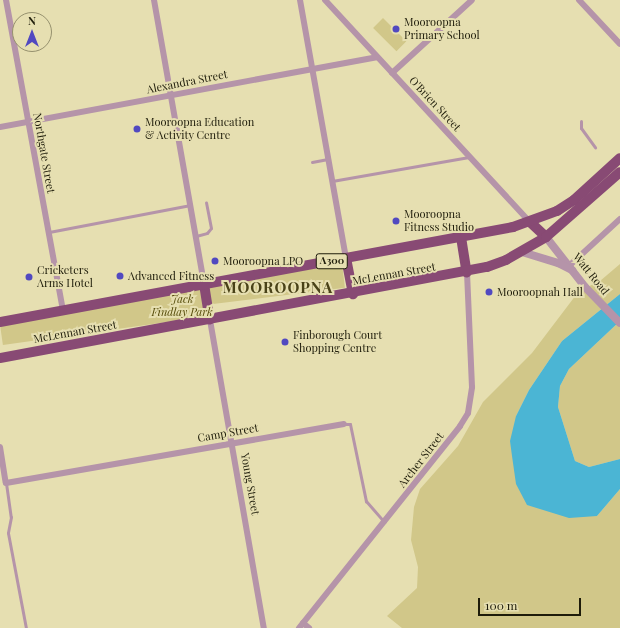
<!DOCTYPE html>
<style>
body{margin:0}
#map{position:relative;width:620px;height:628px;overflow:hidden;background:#e6dfb1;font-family:"Playfair Display",serif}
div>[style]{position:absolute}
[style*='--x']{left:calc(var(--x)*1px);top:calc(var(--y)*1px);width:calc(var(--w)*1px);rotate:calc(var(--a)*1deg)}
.green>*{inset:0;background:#d1c789;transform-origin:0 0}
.water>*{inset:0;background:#4bb5d4}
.service>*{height:3px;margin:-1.5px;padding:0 1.5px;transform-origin:1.5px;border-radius:1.5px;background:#b594a9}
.minor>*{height:6px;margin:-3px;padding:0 3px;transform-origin:3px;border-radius:3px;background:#b594a9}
.tertiary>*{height:8px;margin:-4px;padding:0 4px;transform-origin:4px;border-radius:4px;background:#b594a9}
.trunk>*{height:10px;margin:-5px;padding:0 5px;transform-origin:5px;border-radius:5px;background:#884a74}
.dots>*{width:11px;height:11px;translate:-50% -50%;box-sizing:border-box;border:2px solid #e6dfb1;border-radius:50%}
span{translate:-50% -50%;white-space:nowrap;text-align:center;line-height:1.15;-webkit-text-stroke:4px #e6dfb1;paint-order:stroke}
.shield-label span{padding:1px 3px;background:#e6dfb1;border:1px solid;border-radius:3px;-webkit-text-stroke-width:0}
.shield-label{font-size:10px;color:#1e1c0a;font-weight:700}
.poi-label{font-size:11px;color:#1e1c0a}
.left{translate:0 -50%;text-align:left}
.street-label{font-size:11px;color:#1e1c0a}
.park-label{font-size:11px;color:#564c0a;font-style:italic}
.district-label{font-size:15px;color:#494218;font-weight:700;letter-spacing:1px}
.north{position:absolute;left:12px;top:12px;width:40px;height:40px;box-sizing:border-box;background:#e6dfb1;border:1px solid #96916e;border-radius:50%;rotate:0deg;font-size:11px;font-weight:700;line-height:16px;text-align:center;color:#1e1c0a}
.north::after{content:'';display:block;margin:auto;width:14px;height:18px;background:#5149c0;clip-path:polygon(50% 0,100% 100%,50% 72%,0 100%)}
.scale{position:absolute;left:478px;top:598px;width:103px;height:18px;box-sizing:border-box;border:2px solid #1e1c0a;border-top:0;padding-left:5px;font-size:12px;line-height:14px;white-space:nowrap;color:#1e1c0a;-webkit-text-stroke:3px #e6dfb1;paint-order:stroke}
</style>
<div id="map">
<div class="green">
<div style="left:383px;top:18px;width:33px;height:14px;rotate:45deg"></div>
<div style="left:342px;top:264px;width:24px;height:135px;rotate:83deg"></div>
<div style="clip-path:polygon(620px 264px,620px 294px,562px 341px,529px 390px,516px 416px,528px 505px,597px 516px,620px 489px,620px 628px,402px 628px,387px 616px,417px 588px,418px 567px,411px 540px,414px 507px,420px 489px,458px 446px,483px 402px,532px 353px,579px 291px,600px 281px)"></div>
<div style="left:201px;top:289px;width:28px;height:204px;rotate:82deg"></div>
<div style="clip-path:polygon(620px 321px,620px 459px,589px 467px,575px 461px,558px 407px,560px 386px,569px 369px)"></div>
</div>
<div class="water">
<div style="clip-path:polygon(620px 294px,620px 321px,569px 369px,560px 386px,558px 407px,575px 461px,589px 467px,620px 459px,620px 489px,597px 516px,569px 518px,527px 505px,516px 484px,512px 456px,510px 441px,516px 416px,529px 390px,562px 341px)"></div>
</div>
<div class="service">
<div style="--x:581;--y:121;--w:7;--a:90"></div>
<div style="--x:581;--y:128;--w:24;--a:54"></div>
<div style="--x:312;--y:162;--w:16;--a:-11"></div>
<div style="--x:332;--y:181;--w:139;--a:-9.9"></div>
<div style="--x:49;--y:232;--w:144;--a:-10.8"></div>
<div style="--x:196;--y:236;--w:11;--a:-15"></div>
<div style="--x:207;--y:233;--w:6;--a:-51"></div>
<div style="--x:211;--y:228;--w:26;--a:-101"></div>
<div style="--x:344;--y:424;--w:6;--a:0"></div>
<div style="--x:350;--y:424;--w:79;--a:78.3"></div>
<div style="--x:366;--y:501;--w:28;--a:49"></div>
<div style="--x:6;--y:483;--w:34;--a:82"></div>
<div style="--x:11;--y:517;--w:16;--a:101"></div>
<div style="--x:8;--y:533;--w:97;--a:79.3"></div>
</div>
<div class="minor">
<div style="--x:6;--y:0;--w:315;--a:79.6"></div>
<div style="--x:154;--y:0;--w:288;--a:80"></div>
<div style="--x:300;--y:0;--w:262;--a:79.9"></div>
<div style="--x:325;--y:0;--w:302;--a:47.3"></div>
<div style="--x:579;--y:0;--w:60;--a:47"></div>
<div style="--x:392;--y:73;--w:108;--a:-42.4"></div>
<div style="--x:0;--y:127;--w:383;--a:-10.5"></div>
<div style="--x:570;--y:265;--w:68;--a:-42.6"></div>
<div style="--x:210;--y:320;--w:313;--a:80.1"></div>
<div style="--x:0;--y:447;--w:36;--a:81"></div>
<div style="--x:6;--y:483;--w:343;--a:-9.9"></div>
<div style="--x:303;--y:623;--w:8;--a:40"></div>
<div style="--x:299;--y:628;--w:258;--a:-51.4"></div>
<div style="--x:460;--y:426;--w:15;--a:-58"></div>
<div style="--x:468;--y:413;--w:26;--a:-81"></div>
<div style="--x:472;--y:387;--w:114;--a:-92.5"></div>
</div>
<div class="tertiary">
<div style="--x:546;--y:237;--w:63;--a:52"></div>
<div style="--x:585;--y:287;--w:50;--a:45.8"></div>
<div style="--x:522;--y:252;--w:38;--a:17"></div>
<div style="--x:558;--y:263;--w:16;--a:27"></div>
</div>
<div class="trunk">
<div style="--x:530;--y:222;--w:22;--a:43"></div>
<div style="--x:461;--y:237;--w:36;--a:81"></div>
<div style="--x:346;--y:258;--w:37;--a:79"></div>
<div style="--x:204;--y:284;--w:36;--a:81"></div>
<div style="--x:0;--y:322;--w:522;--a:-10.49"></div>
<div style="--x:513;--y:227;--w:47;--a:-20"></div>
<div style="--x:557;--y:211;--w:20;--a:-33"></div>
<div style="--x:574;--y:200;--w:62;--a:-42.4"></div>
<div style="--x:0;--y:358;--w:495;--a:-10.6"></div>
<div style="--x:487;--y:267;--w:20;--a:-20"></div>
<div style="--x:506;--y:260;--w:46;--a:-29.9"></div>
<div style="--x:546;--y:237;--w:98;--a:-41.3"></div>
</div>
<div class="dots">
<div style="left:396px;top:29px;background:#5149c0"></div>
<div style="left:137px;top:129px;background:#5149c0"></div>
<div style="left:396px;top:221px;background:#5149c0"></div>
<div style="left:215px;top:261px;background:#5149c0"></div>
<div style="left:120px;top:276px;background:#5149c0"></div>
<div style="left:29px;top:277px;background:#5149c0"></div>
<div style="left:489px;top:292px;background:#5149c0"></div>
<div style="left:285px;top:342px;background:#5149c0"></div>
</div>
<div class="shield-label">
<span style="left:332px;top:261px">A300</span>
</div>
<div class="poi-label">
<span class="left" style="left:404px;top:29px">Mooroopna<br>Primary School</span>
<span class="left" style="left:145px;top:129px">Mooroopna Education<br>&amp; Activity Centre</span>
<span class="left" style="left:404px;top:221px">Mooroopna<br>Fitness Studio</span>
<span class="left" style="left:223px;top:261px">Mooroopna LPO</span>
<span class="left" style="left:37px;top:277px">Cricketers<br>Arms Hotel</span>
<span class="left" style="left:128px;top:276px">Advanced Fitness</span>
<span class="left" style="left:497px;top:292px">Mooroopnah Hall</span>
<span class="left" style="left:293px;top:342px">Finborough Court<br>Shopping Centre</span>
</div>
<div class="street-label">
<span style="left:187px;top:82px;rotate:-11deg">Alexandra Street</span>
<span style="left:435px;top:104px;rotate:47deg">O'Brien Street</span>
<span style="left:44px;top:153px;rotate:80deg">Northgate Street</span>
<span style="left:394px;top:274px;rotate:-10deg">McLennan Street</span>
<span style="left:591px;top:274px;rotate:51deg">Watt Road</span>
<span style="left:75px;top:332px;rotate:-10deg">McLennan Street</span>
<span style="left:228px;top:433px;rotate:-10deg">Camp Street</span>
<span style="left:421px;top:460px;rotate:-52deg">Archer Street</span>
<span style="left:250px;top:484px;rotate:80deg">Young Street</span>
</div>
<div class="park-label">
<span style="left:182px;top:306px">Jack<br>Findlay Park</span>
</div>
<div class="district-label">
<span style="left:278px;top:288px">MOOROOPNA</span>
</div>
<div class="north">N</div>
<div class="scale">100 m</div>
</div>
